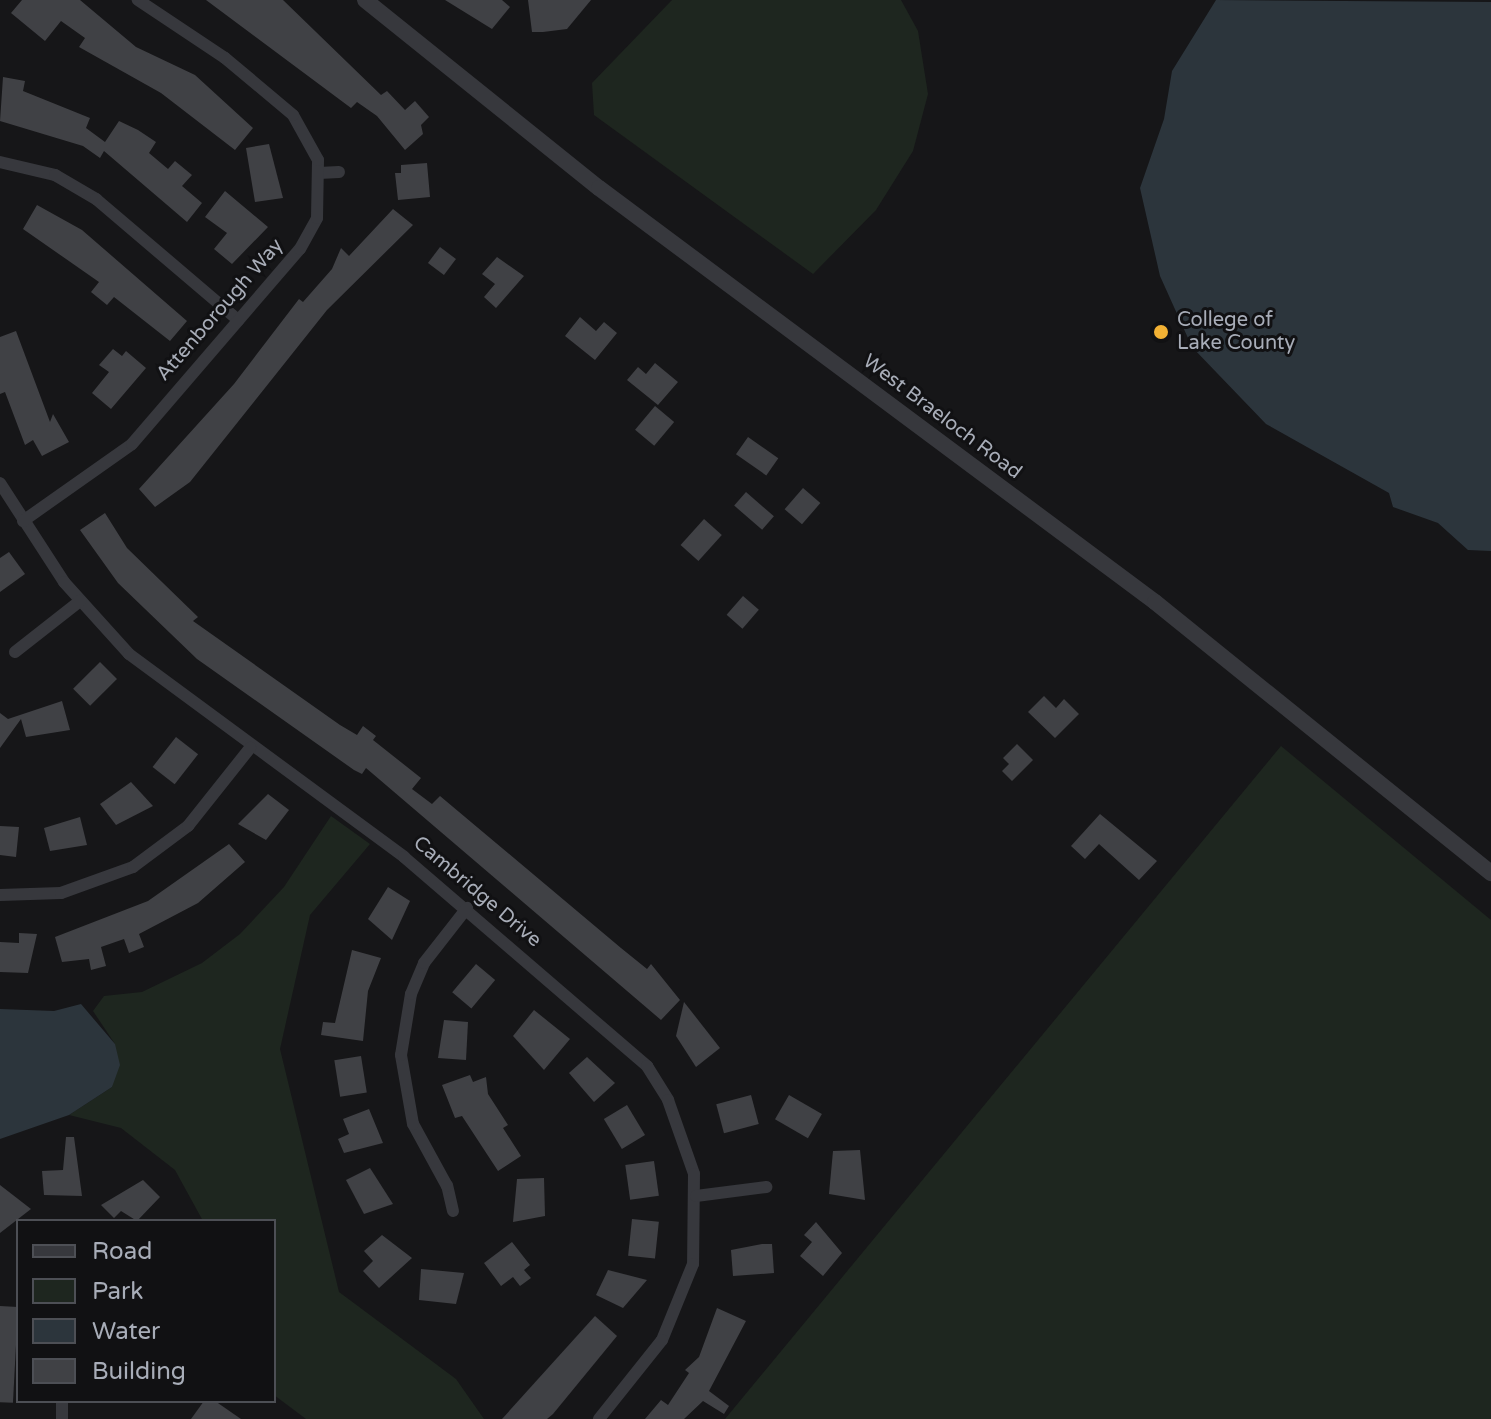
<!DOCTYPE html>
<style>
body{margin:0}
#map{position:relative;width:1491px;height:1419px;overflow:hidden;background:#161618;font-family:"Varela Round",sans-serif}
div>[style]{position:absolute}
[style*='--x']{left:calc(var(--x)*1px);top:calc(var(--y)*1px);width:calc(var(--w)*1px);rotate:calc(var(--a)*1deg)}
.green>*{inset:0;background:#1e261f}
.water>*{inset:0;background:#2c353c}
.building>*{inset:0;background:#404145;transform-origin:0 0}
.minor>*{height:12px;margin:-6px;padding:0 6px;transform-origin:6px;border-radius:6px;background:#37383d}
.tertiary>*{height:16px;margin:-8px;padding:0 8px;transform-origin:8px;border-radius:8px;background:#37383d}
.dots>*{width:22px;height:22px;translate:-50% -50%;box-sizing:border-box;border:4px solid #111113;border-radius:50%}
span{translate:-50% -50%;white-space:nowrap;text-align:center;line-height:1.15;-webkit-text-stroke:6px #111113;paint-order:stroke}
.street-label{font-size:20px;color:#a8adb8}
.poi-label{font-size:20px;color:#a8adb8}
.left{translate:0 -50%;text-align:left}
.legend{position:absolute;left:16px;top:1219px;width:260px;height:184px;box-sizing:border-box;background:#111113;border:2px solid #4d4f55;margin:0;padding:10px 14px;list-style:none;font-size:24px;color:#a8adb8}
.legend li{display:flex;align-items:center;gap:16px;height:40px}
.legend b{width:40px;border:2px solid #4d4f55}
</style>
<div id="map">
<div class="green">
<div style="clip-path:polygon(672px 0,901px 0,918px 31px,928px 94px,913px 151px,876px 210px,813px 274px,594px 115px,592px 83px)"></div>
<div style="clip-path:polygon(1281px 746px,1491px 920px,1491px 1419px,725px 1419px)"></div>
<div style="clip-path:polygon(331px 816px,370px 844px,310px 915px,280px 1049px,339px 1292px,456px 1379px,484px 1419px,306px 1419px,274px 1395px,274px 1221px,203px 1221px,175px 1170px,121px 1128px,69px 1115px,112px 1087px,115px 1044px,93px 1011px,104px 996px,142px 992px,202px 963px,240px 934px,284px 887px)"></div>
</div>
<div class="water">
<div style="clip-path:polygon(1216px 0,1491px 2px,1491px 551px,1468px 550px,1438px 523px,1393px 507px,1389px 493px,1266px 424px,1192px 347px,1160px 276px,1140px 188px,1164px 119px,1172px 71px)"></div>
<div style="clip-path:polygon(81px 1004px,115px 1044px,120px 1065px,112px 1087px,69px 1115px,0 1139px,0 1009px,54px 1011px)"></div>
</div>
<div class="building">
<div style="clip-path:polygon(22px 0,80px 0,136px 47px,195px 75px,253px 128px,235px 150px,161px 93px,79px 47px,85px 38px,61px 21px,45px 41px,11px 13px)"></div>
<div style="clip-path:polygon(206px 0,283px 0,381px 95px,387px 91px,405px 110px,415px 101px,429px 117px,421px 125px,423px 134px,405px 150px,377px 116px,357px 102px,351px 108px)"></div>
<div style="clip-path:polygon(445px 0,502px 0,510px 7px,492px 29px)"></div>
<div style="clip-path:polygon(528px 0,591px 0,567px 29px,543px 32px,532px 32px)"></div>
<div style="clip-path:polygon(3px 77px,25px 81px,23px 91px,90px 118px,86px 128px,105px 142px,119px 121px,138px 130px,156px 142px,149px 153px,168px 169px,175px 161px,192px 175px,182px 186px,202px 203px,187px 222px,104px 151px,100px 158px,83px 146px,0 121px)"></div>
<div style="clip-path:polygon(269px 144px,283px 198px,255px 202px,246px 148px)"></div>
<div style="clip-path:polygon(427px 163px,430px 197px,398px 200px,395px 173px,401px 173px,401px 165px)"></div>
<div style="clip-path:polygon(225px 191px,268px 227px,232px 264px,214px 249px,227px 233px,205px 217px)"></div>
<div style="clip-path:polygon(37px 205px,82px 230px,187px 321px,170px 341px,114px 297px,107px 305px,91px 292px,99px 282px,23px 229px)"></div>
<div style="clip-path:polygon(393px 209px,413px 225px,327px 310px,190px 482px,155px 507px,139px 489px,234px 384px,299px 299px,303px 302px,332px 269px,341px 248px,349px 256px)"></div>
<div style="left:440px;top:247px;width:20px;height:20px;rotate:37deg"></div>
<div style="clip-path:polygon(497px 257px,524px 276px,496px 308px,484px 297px,495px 284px,482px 274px)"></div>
<div style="clip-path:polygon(580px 317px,596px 331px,604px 322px,617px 333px,595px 360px,565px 336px)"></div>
<div style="clip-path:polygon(16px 331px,50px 422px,53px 414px,69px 442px,42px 456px,33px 440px,25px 445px,5px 392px,0 394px,0 337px)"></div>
<div style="clip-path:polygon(113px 349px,122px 356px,126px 351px,146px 368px,111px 409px,92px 393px,109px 372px,99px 365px)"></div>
<div style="clip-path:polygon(655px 363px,678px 382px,658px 405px,627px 380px,638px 367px,646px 374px)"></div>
<div style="left:655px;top:406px;width:25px;height:31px;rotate:40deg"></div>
<div style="left:748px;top:437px;width:37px;height:21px;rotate:35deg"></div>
<div style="left:803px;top:488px;width:23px;height:28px;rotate:41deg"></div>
<div style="left:746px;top:492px;width:37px;height:18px;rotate:41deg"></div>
<div style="clip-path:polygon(105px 513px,127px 548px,198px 617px,193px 621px,340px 725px,357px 735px,363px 726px,376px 736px,373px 740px,421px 778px,412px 789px,432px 804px,440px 796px,621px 948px,647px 969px,651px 964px,680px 1000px,661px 1020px,366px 768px,362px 774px,354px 770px,197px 659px,118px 583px,80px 530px)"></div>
<div style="left:704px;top:519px;width:24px;height:35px;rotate:42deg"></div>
<div style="clip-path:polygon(9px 552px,25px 574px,0 592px,0 558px)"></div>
<div style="left:743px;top:596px;width:21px;height:25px;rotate:41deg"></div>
<div style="left:100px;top:662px;width:24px;height:38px;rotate:45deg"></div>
<div style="clip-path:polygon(1044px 696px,1056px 708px,1064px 699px,1079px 714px,1055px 738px,1028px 712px)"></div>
<div style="clip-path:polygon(62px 701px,70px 730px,26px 737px,21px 719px,0 748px,0 713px,8px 719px)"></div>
<div style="left:176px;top:737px;width:28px;height:38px;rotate:38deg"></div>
<div style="clip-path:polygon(1017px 744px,1033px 760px,1012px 781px,1002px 771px,1009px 764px,1003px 758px)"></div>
<div style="clip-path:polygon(131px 782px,153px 806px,116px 825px,100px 804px)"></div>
<div style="clip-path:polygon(268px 794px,289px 810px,266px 840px,238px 824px)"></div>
<div style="clip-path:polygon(1100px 814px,1157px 861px,1139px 880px,1099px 844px,1085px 859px,1071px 846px)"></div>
<div style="clip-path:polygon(80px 817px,87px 845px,50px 851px,44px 828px)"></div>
<div style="clip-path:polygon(0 826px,19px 827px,16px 857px,0 855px)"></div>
<div style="clip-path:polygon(229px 844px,245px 862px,198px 903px,139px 934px,144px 947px,129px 953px,124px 939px,101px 947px,106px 966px,91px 970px,89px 959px,62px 962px,55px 937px,148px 901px)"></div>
<div style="clip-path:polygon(388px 887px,410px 901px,392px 940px,368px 919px)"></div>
<div style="clip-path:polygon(19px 933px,37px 934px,28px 973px,0 972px,0 942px,19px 943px)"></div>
<div style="clip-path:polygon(352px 950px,381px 958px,368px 991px,363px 1041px,321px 1035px,323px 1022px,335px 1023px)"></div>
<div style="left:476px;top:964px;width:25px;height:37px;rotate:40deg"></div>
<div style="clip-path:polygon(684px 1002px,720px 1048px,696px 1067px,676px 1036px)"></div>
<div style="clip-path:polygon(534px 1010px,570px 1039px,544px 1070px,513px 1036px)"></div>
<div style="clip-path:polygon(444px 1020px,468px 1022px,466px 1060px,438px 1058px)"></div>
<div style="left:361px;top:1056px;width:37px;height:27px;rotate:81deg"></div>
<div style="clip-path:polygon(587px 1057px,615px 1083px,594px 1102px,569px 1073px)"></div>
<div style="clip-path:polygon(470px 1075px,473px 1082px,486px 1077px,488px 1094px,508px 1125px,503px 1128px,521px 1156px,498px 1171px,462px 1116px,455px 1118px,442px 1085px)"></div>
<div style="left:751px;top:1095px;width:30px;height:36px;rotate:75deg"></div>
<div style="left:789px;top:1095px;width:38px;height:28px;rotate:30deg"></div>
<div style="left:627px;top:1105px;width:35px;height:27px;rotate:59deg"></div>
<div style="clip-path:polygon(369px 1109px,383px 1143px,344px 1153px,338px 1139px,349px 1134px,343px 1119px)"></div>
<div style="clip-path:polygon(66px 1137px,74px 1137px,82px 1196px,44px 1195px,42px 1171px,63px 1170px)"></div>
<div style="clip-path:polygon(860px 1150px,865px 1200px,829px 1194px,833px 1151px)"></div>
<div style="left:654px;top:1161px;width:35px;height:29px;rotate:82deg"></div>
<div style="clip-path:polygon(370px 1168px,393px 1204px,364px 1214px,346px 1180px)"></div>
<div style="clip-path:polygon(544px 1178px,545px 1216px,513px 1222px,517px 1179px)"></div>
<div style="clip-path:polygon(143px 1180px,160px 1197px,137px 1221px,121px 1211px,114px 1218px,101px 1205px)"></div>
<div style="clip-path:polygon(0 1185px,31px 1209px,0 1233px)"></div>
<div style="left:632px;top:1219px;width:27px;height:37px;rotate:6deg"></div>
<div style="clip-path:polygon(816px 1222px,842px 1253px,823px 1276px,800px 1256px,812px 1242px,804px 1235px)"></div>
<div style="clip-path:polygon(382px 1235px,412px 1258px,379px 1288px,363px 1271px,373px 1261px,364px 1251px)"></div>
<div style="clip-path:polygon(512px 1242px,530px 1265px,524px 1270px,531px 1278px,520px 1286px,513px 1277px,501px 1286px,484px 1263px)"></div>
<div style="clip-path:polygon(762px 1244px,772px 1244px,774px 1273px,733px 1276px,731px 1250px)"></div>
<div style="clip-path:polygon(421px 1269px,464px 1273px,456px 1304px,419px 1300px)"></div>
<div style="clip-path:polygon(608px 1270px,647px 1280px,623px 1308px,596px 1295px)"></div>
<div style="left:0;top:1306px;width:18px;height:96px;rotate:3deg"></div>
<div style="clip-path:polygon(717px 1308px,746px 1321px,709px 1391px,729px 1406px,724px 1414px,703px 1401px,684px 1419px,645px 1419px,661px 1400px,668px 1405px,689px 1373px,685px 1370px,699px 1357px)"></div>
<div style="clip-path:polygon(595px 1316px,617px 1336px,553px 1414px,547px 1419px,502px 1419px)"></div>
<div style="clip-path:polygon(204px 1401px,215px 1401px,241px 1419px,191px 1419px)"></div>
</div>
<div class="minor">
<div style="--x:0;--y:162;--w:57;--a:13.3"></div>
<div style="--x:55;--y:175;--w:48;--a:30.3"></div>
<div style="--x:96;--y:199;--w:187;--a:40.4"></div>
<div style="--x:319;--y:173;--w:20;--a:-3"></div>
<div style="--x:0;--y:483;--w:118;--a:57.1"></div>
<div style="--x:64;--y:582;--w:97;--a:47.9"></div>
<div style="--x:129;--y:654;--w:342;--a:36.4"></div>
<div style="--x:404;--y:857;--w:321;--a:40.7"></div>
<div style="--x:647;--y:1066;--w:40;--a:58"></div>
<div style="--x:668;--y:1100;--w:78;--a:70.6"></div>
<div style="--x:694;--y:1174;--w:90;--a:90.6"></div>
<div style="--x:693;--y:1264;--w:82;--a:112.2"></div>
<div style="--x:662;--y:1340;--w:101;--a:128.6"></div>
<div style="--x:23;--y:521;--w:133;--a:-35.2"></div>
<div style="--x:132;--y:444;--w:257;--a:-49.3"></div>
<div style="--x:300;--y:249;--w:35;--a:-61"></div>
<div style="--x:317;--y:218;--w:58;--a:-89"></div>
<div style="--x:318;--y:160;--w:51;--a:-119.1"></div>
<div style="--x:293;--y:115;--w:89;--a:-140"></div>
<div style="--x:225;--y:58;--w:105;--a:-146.3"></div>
<div style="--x:15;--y:652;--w:83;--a:-38.1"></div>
<div style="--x:0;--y:895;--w:61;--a:-1.9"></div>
<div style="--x:61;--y:893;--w:77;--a:-19.9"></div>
<div style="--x:133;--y:867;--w:69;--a:-36.7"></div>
<div style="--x:188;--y:826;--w:100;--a:-51.5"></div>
<div style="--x:696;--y:1196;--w:71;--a:-7.3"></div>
<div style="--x:453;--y:1211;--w:26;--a:-103"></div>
<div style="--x:447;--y:1186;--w:71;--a:-118.7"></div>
<div style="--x:413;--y:1124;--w:70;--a:-99.9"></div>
<div style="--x:401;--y:1055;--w:62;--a:-80.7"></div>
<div style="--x:411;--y:994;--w:34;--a:-67"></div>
<div style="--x:424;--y:963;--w:70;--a:-52"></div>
<div style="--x:62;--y:1419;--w:18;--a:-90"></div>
</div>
<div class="tertiary">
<div style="--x:365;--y:0;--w:300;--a:38.8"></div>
<div style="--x:599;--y:188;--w:693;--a:36.67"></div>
<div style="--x:1155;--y:602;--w:432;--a:38.9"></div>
</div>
<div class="dots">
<div style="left:1161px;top:332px;background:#f2b134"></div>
</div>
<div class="street-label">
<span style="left:220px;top:310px;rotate:-49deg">Attenborough Way</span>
<span style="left:942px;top:417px;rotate:37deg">West Braeloch Road</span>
<span style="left:477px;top:892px;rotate:40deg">Cambridge Drive</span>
</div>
<div class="poi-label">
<span class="left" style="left:1177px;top:332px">College of<br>Lake County</span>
</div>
<ul class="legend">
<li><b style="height:10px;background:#37383d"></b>Road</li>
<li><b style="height:22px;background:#1e261f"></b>Park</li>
<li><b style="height:22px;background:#2c353c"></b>Water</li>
<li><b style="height:22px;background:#404145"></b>Building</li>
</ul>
</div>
